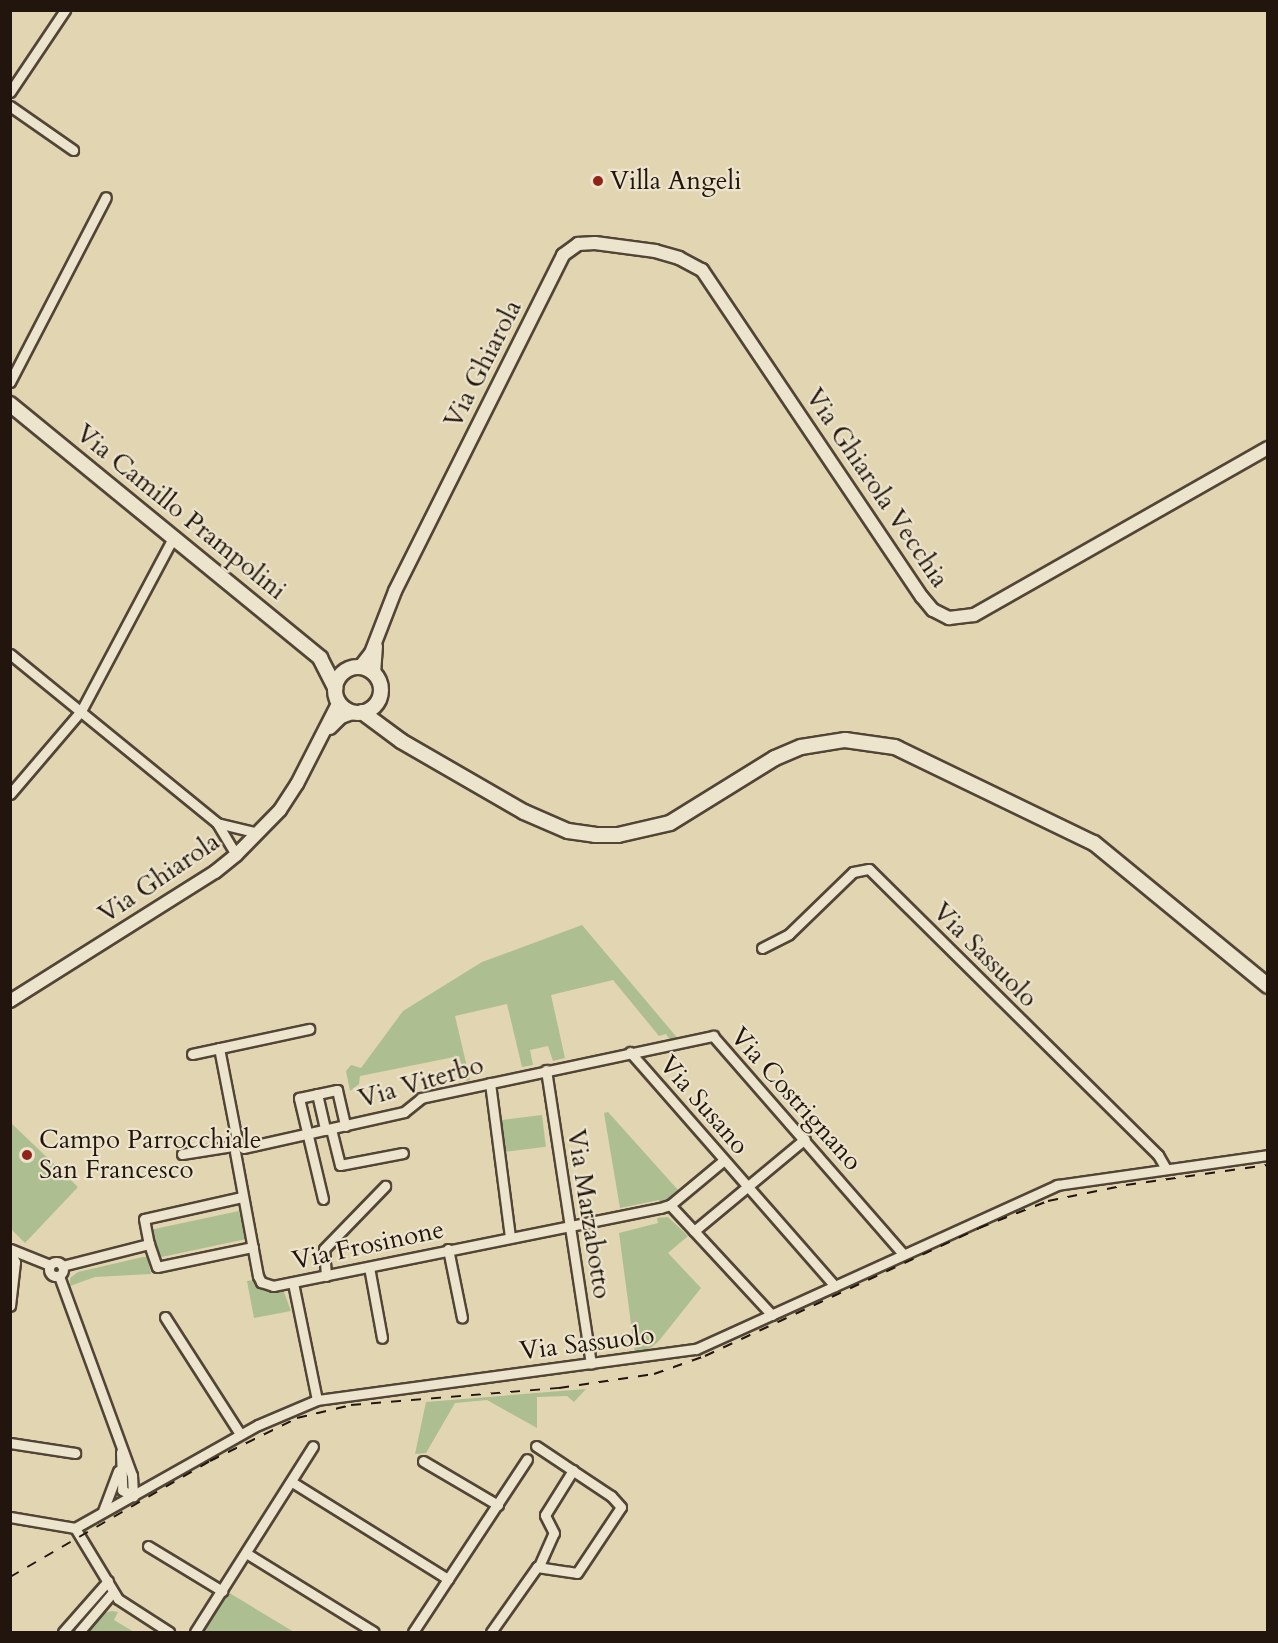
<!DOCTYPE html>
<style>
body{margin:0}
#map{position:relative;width:1278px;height:1643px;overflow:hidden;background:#e2d5b2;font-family:Cardo,serif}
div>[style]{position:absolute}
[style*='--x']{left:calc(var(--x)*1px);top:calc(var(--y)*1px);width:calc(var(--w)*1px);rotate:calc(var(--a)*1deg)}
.green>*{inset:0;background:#adbe91;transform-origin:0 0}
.roads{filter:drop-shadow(2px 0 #524536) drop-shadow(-2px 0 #524536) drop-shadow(0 2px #524536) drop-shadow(0 -2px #524536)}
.minor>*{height:9px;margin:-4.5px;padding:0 4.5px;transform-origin:4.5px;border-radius:4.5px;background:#ece4cd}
.minor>.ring{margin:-4.5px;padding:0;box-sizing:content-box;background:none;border:9px solid #ece4cd;border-radius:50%}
.tertiary>*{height:12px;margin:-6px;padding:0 6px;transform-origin:6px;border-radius:6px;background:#ece4cd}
.secondary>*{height:14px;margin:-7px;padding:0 7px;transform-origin:7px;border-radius:7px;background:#ece4cd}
.secondary>.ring{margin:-7px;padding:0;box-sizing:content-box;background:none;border:14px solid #ece4cd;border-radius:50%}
.rail>*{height:2px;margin-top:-1px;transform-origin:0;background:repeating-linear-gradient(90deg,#22150d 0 10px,transparent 0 20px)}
.dots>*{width:16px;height:16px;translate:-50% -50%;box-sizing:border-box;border:3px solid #ece4cd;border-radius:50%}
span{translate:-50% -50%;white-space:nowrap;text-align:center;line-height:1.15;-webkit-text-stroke:4.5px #ece4cd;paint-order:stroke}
.poi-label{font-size:26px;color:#22150d}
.left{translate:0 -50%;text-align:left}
.street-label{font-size:26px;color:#22150d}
.frame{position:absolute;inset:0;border:12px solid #22150d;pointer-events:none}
</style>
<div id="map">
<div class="green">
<div style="clip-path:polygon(582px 925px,680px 1041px,672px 1043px,666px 1034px,659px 1036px,613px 980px,551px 995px,565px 1058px,553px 1061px,548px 1046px,530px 1050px,533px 1065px,522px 1067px,507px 1004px,455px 1016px,470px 1080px,466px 1081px,459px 1056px,360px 1076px,359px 1084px,350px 1091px,346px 1071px,351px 1065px,361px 1068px,403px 1011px,482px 962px)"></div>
<div style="clip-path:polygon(608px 1112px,678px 1190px,672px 1195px,675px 1199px,660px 1206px,659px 1200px,620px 1208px,604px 1113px)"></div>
<div style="left:542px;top:1115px;width:32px;height:43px;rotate:83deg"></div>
<div style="clip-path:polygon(11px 1123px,78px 1187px,25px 1243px,11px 1229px)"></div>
<div style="left:239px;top:1211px;width:29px;height:89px;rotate:78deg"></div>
<div style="clip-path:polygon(668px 1217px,688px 1236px,668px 1253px,701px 1288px,658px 1342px,645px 1352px,635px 1354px,619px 1233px,658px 1223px,657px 1218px)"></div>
<div style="clip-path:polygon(143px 1257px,147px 1257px,151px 1274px,95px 1277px,70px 1286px,70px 1278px,78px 1272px)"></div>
<div style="clip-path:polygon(255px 1280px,264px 1288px,282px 1287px,291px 1311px,254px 1318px,247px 1281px)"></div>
<div style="clip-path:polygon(586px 1389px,574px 1402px,567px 1396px,537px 1397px,537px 1428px,487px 1400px,455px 1403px,426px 1453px,415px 1454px,426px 1402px)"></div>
<div style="clip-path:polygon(226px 1591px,294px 1632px,201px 1632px)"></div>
<div style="clip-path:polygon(112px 1611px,118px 1612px,114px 1620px,134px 1632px,86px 1632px,104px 1613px)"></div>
</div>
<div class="roads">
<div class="minor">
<div style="--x:10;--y:92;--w:99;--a:-56.1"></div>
<div style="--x:10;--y:106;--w:77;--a:34.9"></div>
<div style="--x:10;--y:382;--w:208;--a:-62.6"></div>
<div style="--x:10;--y:654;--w:267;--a:39.2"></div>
<div style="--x:217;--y:823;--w:37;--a:59"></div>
<div style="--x:10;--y:794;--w:109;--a:-49.5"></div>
<div style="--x:81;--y:711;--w:198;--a:-62"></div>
<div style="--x:217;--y:823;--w:42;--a:13.7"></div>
<div style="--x:762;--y:948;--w:30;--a:-27"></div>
<div style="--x:789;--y:934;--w:89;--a:-44.1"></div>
<div style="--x:853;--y:872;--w:16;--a:-11"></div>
<div style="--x:869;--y:869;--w:407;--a:44.7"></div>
<div style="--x:1158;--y:1155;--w:16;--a:60"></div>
<div style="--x:219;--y:1048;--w:95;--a:79"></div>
<div style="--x:630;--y:1052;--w:311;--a:48.8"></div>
<div style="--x:192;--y:1054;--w:120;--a:-12.1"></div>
<div style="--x:546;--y:1070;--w:297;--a:81.3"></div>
<div style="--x:490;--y:1083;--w:155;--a:82.6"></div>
<div style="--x:317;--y:1094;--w:37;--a:77"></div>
<div style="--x:331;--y:1129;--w:37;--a:76"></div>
<div style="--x:340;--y:1165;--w:64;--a:-10.8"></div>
<div style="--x:243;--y:1148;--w:165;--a:-12.6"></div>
<div style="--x:404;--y:1112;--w:22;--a:-39"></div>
<div style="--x:421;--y:1098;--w:299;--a:-12"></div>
<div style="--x:713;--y:1036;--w:289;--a:48.9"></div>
<div style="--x:235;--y:1152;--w:126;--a:79.5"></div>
<div style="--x:258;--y:1276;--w:7;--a:63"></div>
<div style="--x:261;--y:1282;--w:13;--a:18"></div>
<div style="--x:273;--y:1286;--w:395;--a:-11.4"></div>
<div style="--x:660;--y:1208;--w:10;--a:-17"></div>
<div style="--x:670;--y:1205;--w:70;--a:-39.8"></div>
<div style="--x:182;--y:1154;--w:51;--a:-9.1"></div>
<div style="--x:242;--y:1197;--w:100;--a:167.3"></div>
<div style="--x:144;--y:1219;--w:25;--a:79"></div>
<div style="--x:149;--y:1244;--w:24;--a:71"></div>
<div style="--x:157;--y:1267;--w:98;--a:-11.8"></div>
<div style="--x:323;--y:1199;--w:104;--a:-103.4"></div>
<div style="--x:299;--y:1098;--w:39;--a:-12"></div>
<div style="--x:337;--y:1090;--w:37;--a:77"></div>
<div style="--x:670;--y:1205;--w:150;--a:47.2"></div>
<div style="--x:694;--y:1231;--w:144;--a:-39.7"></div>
<div style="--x:10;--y:1249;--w:43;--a:21.8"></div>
<div style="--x:448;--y:1249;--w:70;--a:78.5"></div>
<div style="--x:10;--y:1252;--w:11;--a:63"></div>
<div style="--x:15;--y:1262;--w:44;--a:96.5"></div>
<div class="ring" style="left:49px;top:1262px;width:5px;height:5px"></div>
<div style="--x:62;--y:1266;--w:90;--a:-14.2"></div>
<div style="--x:369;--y:1267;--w:72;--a:79.6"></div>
<div style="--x:59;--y:1276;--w:212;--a:69.9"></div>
<div style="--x:132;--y:1475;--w:21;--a:87"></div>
<div style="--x:326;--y:1276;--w:27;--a:-94"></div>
<div style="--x:324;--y:1249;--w:88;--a:-45.9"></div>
<div style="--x:293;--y:1283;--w:119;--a:78.4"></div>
<div style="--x:165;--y:1317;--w:139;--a:57.3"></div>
<div style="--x:10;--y:1443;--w:66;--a:8.7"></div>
<div style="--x:121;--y:1452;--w:38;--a:88"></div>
<div style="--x:122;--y:1490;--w:13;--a:29"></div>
<div style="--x:423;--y:1461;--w:87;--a:30.4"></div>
<div style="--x:292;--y:1482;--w:184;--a:31.9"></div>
<div style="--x:103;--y:1511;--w:43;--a:-69.4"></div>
<div style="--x:10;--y:1517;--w:66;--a:9.6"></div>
<div style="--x:75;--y:1528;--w:210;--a:-29.4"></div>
<div style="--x:258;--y:1425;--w:64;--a:-23"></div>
<div style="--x:317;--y:1400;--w:382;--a:-7.7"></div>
<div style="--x:696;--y:1349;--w:397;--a:-24.4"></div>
<div style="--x:1057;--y:1185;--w:213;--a:-8.1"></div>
<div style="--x:75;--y:1528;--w:83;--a:58.8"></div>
<div style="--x:118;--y:1599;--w:61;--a:32.9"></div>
<div style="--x:148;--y:1546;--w:87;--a:31.3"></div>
<div style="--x:246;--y:1553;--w:150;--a:31.7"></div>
<div style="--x:539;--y:1566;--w:36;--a:-66"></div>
<div style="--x:554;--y:1533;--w:20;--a:-117"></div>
<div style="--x:545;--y:1515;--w:53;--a:-58.1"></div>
<div style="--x:63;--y:1632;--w:68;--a:-48.6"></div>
<div style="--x:79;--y:1632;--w:52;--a:-49.6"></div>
<div style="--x:195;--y:1632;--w:220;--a:-57.6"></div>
<div style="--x:413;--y:1632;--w:207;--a:-56.6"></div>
<div style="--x:491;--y:1632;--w:80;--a:-54.7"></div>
<div style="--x:537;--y:1567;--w:40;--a:8.5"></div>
<div style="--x:577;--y:1573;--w:79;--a:-56.3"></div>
<div style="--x:621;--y:1507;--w:15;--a:-132"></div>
<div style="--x:611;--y:1496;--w:90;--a:-146.3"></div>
</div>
<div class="tertiary">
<div style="--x:360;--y:667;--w:18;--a:-52"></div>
<div style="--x:371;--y:653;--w:66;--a:-68.8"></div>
<div style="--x:395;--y:591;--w:376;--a:-63.4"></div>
<div style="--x:563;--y:255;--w:19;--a:-36"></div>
<div style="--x:578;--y:244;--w:17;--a:-3"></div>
<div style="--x:595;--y:243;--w:61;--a:7.6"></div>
<div style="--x:655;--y:251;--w:25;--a:16"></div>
<div style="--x:679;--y:258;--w:26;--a:28"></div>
<div style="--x:702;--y:270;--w:394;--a:56.1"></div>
<div style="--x:922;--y:597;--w:17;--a:50"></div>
<div style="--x:933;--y:610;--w:18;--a:27"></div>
<div style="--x:949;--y:618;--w:25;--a:-7"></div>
<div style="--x:974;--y:615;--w:338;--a:-29.6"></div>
<div style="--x:374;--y:674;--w:28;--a:-86"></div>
<div style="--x:330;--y:728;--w:16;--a:-45"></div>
<div style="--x:341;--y:717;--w:15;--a:-20"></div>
<div style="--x:10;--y:1001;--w:242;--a:-32.2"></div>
<div style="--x:215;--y:872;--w:27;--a:-39"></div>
<div style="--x:236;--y:855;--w:63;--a:-45.6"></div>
<div style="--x:280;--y:810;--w:31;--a:-57"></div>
<div style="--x:297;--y:784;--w:92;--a:-62.9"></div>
</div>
<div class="secondary">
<div style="--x:10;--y:404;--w:401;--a:39.3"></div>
<div style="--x:320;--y:658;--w:34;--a:63"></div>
<div class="ring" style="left:335px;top:667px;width:32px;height:32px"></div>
<div style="--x:362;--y:712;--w:49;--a:36.6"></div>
<div style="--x:401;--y:741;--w:142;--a:30"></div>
<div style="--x:524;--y:812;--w:48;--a:23.4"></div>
<div style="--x:568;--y:831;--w:27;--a:8"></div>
<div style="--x:595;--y:835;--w:23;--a:0"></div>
<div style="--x:618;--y:835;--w:53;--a:-13"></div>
<div style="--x:670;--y:823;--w:123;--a:-31.8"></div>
<div style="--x:775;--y:758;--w:28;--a:-23"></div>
<div style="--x:801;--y:747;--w:45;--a:-9"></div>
<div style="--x:845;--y:740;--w:50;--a:8"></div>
<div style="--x:895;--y:747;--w:221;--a:25.8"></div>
<div style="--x:1094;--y:843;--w:225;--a:39.4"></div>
</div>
</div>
<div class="rail">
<div style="--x:10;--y:1577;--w:231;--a:-30.1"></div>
<div style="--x:210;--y:1461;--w:97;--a:-26.3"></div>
<div style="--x:297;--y:1418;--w:56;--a:-13.5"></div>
<div style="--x:351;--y:1405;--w:209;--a:-4.7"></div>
<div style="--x:559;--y:1388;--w:96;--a:-8.4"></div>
<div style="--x:654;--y:1374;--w:54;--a:-19.4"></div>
<div style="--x:705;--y:1356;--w:302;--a:-25"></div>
<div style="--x:979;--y:1228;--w:74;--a:-21.4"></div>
<div style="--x:1048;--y:1201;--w:80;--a:-11.6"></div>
<div style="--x:1126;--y:1185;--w:143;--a:-8"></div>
</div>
<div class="dots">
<div style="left:598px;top:181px;background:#8f2418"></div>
<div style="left:27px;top:1155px;background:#8f2418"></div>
</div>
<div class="poi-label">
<span class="left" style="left:610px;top:181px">Villa Angeli</span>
<span class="left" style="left:39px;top:1155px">Campo Parrocchiale<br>San Francesco</span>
</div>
<div class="street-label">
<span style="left:483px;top:364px;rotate:-63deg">Via Ghiarola</span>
<span style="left:877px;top:488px;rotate:56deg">Via Ghiarola Vecchia</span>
<span style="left:181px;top:512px;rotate:39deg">Via Camillo Prampolini</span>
<span style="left:159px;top:878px;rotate:-34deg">Via Ghiarola</span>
<span style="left:985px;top:955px;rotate:45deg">Via Sassuolo</span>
<span style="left:421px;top:1082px;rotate:-16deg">Via Viterbo</span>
<span style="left:796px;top:1099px;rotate:48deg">Via Costrignano</span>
<span style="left:704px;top:1105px;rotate:49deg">Via Susano</span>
<span style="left:589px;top:1214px;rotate:81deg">Via Marzabotto</span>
<span style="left:368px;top:1245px;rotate:-12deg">Via Frosinone</span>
<span style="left:587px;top:1343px;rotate:-7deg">Via Sassuolo</span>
</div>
<div class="frame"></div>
</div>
